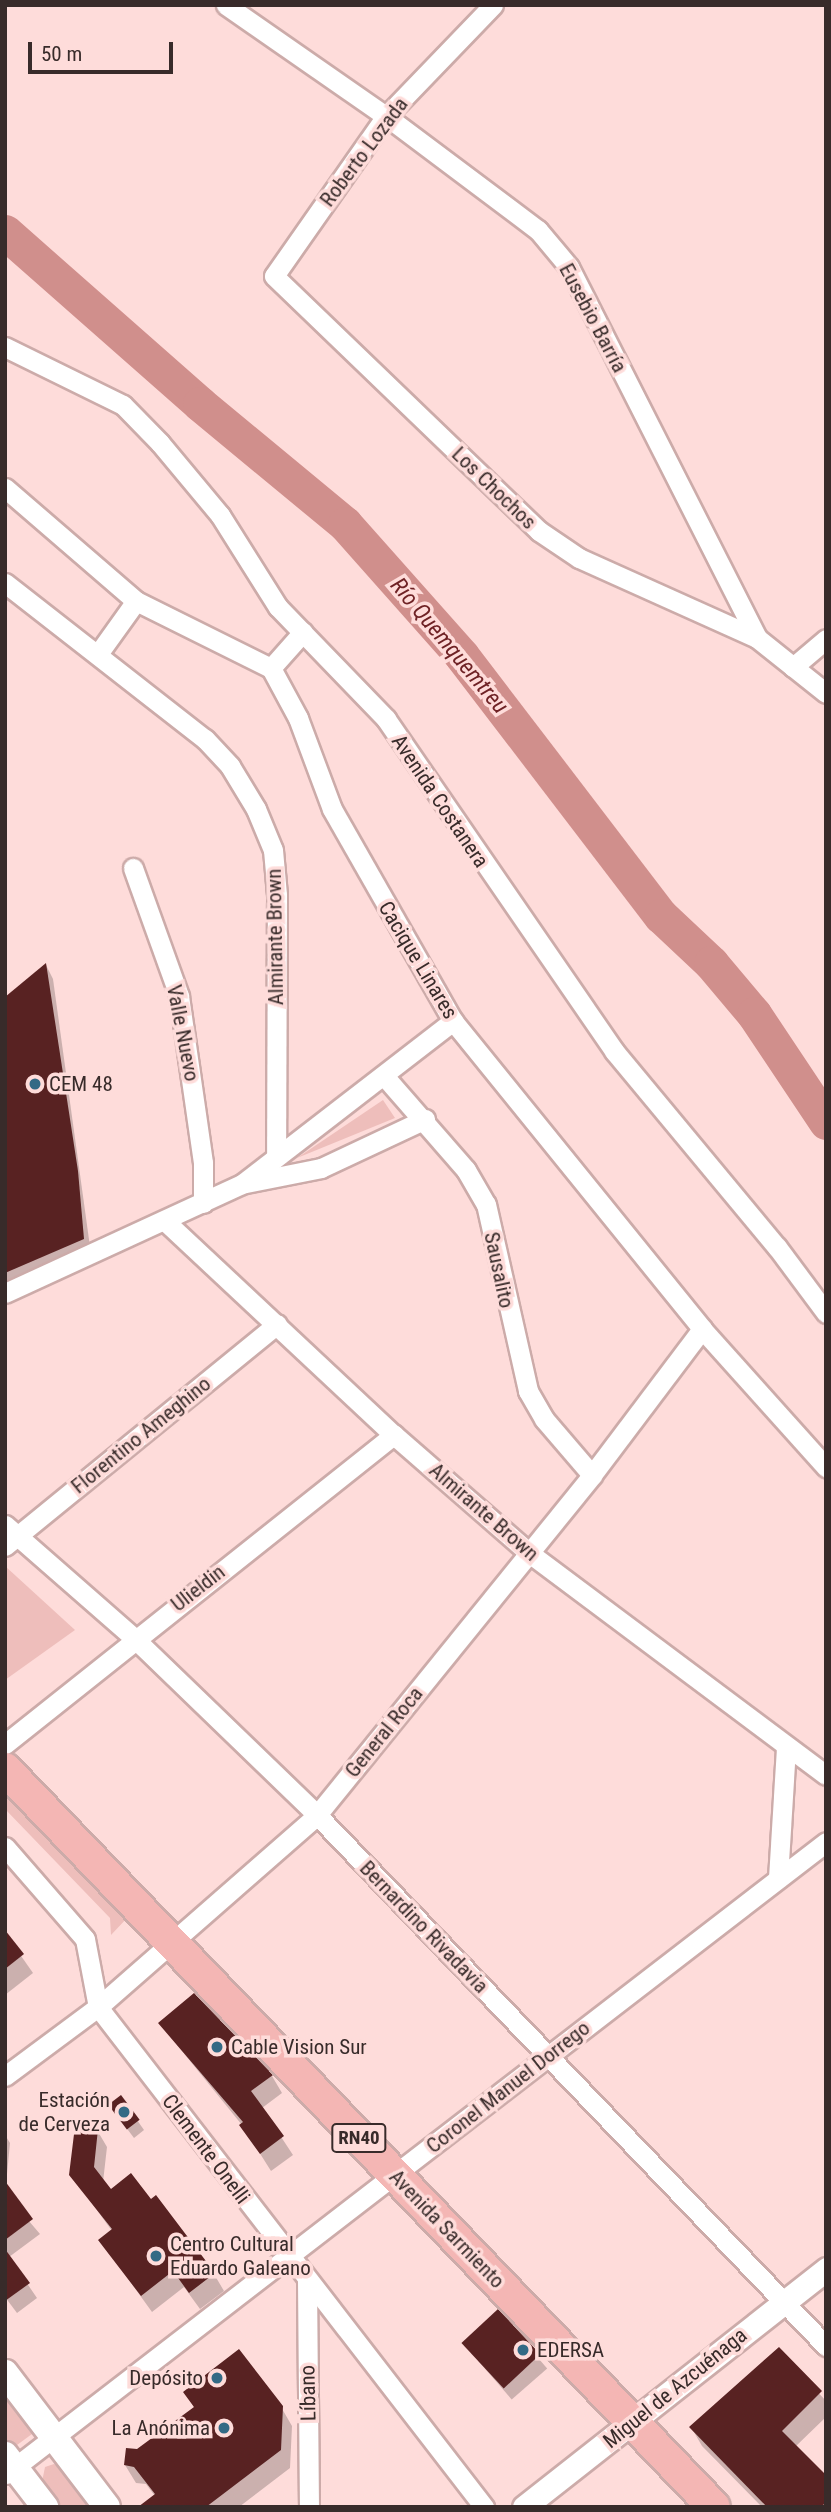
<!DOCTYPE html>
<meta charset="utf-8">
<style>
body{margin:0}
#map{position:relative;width:831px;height:2512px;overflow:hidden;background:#fedcda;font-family:"Roboto Condensed",sans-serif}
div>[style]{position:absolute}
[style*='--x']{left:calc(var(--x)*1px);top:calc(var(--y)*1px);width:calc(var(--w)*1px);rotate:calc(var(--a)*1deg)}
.green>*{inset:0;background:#eebebb}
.shadow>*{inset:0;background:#0003;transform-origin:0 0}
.river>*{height:35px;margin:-17.5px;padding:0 17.5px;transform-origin:17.5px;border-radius:17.5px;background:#d08f8c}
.building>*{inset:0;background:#582222;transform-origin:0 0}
.roads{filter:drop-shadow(2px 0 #ccaba9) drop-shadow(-2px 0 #ccaba9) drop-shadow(0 2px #ccaba9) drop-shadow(0 -2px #ccaba9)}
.minor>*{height:19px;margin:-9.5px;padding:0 9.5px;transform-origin:9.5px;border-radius:9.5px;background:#fff}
.tertiary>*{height:23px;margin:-11.5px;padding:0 11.5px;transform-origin:11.5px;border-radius:11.5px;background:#fff}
.secondary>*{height:26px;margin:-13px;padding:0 13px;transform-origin:13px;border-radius:13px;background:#fff}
.trunk>*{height:32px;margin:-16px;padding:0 16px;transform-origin:16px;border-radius:16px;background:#f4b6b4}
.dots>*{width:19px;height:19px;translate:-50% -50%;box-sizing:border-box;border:4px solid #fedcda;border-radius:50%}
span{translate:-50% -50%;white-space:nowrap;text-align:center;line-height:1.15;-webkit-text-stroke:7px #fedcda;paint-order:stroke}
.shield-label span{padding:2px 5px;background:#fedcda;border:2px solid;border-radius:5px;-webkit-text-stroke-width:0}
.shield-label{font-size:19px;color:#382b2a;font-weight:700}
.street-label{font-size:21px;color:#382b2a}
.poi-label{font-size:21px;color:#382b2a}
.left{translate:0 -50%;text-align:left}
.right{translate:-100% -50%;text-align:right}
.water-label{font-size:23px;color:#6f2225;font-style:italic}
.frame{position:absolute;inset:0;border:7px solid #382b2a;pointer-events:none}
.scale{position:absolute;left:28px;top:42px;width:145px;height:32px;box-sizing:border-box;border:4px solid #382b2a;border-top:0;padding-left:9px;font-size:21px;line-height:24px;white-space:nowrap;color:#382b2a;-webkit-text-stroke:5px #fedcda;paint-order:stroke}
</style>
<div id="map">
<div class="green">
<div style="clip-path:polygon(383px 1100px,395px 1118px,297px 1158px)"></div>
<div style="clip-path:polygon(5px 1566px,75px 1630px,5px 1680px)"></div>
<div style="clip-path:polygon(5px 1785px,128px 1917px,111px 1935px,110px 1918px,5px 1809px)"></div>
<div style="clip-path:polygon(5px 2386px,33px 2425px,32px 2434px,17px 2445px,5px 2441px)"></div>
<div style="clip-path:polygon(54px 2464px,63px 2467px,94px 2507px,56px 2507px,41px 2487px,45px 2467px)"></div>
</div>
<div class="shadow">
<div style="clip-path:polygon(46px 965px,53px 979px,91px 1254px,5px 1291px,5px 999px)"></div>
<div style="clip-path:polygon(5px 1933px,33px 1973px,5px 1995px)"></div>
<div style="clip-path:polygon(160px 2024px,272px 2076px,282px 2093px,262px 2108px,293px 2155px,271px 2171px,242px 2125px)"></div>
<div style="clip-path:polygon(121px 2097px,144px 2130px,134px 2138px,116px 2114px)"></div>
<div style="clip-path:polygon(97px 2130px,107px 2147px,103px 2182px,110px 2191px,214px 2274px,224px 2291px,200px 2309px,184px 2287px,152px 2312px,100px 2240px,112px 2231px,71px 2174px)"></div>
<div style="clip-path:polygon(5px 2135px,10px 2143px,7px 2174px,5px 2174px)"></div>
<div style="clip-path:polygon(5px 2193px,40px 2234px,9px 2257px,37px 2298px,17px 2313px,5px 2297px)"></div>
<div style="left:498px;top:2312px;width:75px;height:47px;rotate:49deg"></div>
<div style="clip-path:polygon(779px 2350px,826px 2401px,826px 2417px,795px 2447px,826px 2477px,826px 2507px,762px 2507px,702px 2446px,691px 2427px)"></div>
<div style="clip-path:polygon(185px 2392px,281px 2407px,292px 2426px,290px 2468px,239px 2507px,147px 2507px,155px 2496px,146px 2484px,136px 2483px,125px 2465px,195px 2409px)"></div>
</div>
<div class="river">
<div style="--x:5;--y:232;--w:260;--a:41.4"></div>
<div style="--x:200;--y:404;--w:188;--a:39.6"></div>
<div style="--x:345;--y:524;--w:176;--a:48.4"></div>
<div style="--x:462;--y:656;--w:327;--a:52.6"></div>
<div style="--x:661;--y:916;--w:69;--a:43.2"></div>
<div style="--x:711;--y:963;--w:67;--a:49.9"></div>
<div style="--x:754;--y:1014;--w:130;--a:56.3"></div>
</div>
<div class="building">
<div style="clip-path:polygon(46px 963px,78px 1171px,84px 1239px,5px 1273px,5px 997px)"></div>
<div style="clip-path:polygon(5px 1930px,24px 1954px,5px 1969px)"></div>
<div style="clip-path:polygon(194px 1993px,273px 2075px,251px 2091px,284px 2136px,260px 2154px,239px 2125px,243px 2122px,158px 2023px)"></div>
<div style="left:121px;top:2095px;width:31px;height:16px;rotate:53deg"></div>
<div style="clip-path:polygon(75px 2126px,98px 2129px,94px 2167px,111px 2189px,131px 2173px,151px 2199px,156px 2195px,215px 2273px,189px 2293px,173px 2271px,141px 2296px,98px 2240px,112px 2229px,69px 2175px)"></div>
<div style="clip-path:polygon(5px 2181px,33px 2219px,5px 2240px)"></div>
<div style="clip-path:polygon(5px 2249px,30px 2283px,5px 2301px)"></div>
<div style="left:498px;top:2309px;width:62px;height:50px;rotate:47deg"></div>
<div style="clip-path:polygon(779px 2347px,822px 2391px,782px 2431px,826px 2475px,826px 2502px,821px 2507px,767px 2507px,689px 2427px)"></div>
<div style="clip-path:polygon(239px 2349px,283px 2406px,281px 2450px,206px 2507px,138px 2507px,155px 2494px,134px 2467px,124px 2465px,126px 2448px,137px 2449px,194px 2407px,183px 2392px)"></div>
</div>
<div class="roads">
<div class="minor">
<div style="--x:226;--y:5;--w:195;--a:34.8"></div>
<div style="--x:386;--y:116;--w:190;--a:36.9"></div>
<div style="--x:538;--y:230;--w:48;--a:50"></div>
<div style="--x:569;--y:267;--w:416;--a:63.1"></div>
<div style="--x:757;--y:638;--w:88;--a:38.6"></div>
<div style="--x:493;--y:5;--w:154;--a:133.9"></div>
<div style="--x:386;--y:116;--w:195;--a:125"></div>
<div style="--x:274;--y:276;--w:368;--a:43.9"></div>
<div style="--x:539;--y:531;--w:48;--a:34"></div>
<div style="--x:579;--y:558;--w:195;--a:24.2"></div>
<div style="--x:5;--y:347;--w:131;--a:26.2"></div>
<div style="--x:123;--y:405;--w:53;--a:45.8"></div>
<div style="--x:160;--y:443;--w:94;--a:50.2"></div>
<div style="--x:220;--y:515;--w:109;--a:57.8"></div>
<div style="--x:278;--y:607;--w:156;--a:46"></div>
<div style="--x:386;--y:719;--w:403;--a:55.5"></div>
<div style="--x:614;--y:1051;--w:255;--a:50.3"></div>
<div style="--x:777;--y:1247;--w:82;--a:53.4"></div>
<div style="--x:5;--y:488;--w:173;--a:40.8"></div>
<div style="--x:136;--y:601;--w:151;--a:26.4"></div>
<div style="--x:271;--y:668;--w:57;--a:61.6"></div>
<div style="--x:298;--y:718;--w:97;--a:69.5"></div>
<div style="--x:332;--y:809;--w:244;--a:60.3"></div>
<div style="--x:453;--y:1021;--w:396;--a:51"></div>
<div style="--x:702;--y:1329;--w:186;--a:48.1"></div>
<div style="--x:5;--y:583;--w:254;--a:38"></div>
<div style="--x:205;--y:739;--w:37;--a:47"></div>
<div style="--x:230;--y:766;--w:50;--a:58.8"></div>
<div style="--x:256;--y:809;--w:44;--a:67.5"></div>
<div style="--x:273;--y:850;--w:45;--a:84.9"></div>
<div style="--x:277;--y:895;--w:262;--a:90.2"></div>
<div style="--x:98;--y:654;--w:65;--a:-54.4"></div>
<div style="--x:793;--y:667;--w:43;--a:-40.3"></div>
<div style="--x:271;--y:668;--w:48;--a:-48.4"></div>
<div style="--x:133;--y:868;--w:136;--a:70.2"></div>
<div style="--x:179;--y:996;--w:169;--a:81.8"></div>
<div style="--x:203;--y:1163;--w:40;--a:90"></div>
<div style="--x:385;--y:1077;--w:123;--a:48.9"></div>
<div style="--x:466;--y:1170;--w:39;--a:60"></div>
<div style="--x:486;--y:1204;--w:192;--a:77.3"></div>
<div style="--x:528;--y:1391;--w:32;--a:60"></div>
<div style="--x:544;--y:1419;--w:74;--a:49.4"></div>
<div style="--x:246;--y:1183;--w:76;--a:-11.3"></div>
<div style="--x:321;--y:1168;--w:115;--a:-25.2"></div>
<div style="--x:165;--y:1221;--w:313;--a:43.1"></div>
<div style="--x:394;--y:1435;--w:178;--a:41.1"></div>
<div style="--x:528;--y:1552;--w:372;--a:36.8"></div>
<div style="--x:5;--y:1293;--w:261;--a:-24.7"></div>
<div style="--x:242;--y:1184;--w:267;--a:-37.7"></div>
<div style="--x:5;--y:1525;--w:171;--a:41.2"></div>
<div style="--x:134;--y:1638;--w:255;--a:44"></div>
<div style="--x:317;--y:1815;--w:736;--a:46.21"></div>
<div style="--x:5;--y:1546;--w:351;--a:-39.2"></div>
<div style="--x:5;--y:1744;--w:497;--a:-38.5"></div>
<div style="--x:5;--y:1847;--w:122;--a:49"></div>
<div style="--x:85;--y:1939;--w:69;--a:79.2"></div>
<div style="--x:98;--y:2007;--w:632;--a:52.33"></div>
<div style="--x:778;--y:1878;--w:132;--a:-86.5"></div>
<div style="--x:5;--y:2076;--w:116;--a:-36.6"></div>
<div style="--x:98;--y:2007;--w:291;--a:-41.2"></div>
<div style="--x:317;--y:1815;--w:437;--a:-51"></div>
<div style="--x:592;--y:1475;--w:183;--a:-53"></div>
<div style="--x:307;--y:2280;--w:227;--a:89.5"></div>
<div style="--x:6;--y:2474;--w:1035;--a:-37.62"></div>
</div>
<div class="tertiary">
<div style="--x:524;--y:2507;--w:385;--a:-38.2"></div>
</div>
<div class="secondary">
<div style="--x:5;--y:2373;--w:168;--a:52.7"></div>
<div style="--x:5;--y:2455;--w:66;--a:52.4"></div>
</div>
<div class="trunk">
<div style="--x:5;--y:1769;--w:1023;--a:46.15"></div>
</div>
</div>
<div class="dots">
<div style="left:35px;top:1084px;background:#336a85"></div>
<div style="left:217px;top:2047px;background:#336a85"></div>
<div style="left:124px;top:2112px;background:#336a85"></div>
<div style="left:156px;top:2256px;background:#336a85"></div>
<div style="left:523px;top:2350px;background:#336a85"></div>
<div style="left:217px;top:2378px;background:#336a85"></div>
<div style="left:224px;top:2428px;background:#336a85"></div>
</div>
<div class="shield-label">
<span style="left:359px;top:2138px">RN40</span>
</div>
<div class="street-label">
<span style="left:364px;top:152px;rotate:-53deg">Roberto Lozada</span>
<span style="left:593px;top:318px;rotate:62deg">Eusebio Barría</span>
<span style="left:494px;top:488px;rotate:44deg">Los Chochos</span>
<span style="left:440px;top:801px;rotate:56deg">Avenida Costanera</span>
<span style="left:275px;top:937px;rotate:-91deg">Almirante Brown</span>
<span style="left:418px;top:960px;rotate:59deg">Cacique Linares</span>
<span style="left:183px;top:1033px;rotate:79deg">Valle Nuevo</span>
<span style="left:499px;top:1270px;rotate:78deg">Sausalito</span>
<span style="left:141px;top:1435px;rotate:-39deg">Florentino Ameghino</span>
<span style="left:484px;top:1512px;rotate:41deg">Almirante Brown</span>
<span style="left:198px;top:1588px;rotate:-38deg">Ulieldin</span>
<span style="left:384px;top:1732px;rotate:-51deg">General Roca</span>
<span style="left:424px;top:1927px;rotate:46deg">Bernardino Rivadavia</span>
<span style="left:508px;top:2087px;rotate:-38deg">Coronel Manuel Dorrego</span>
<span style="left:206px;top:2149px;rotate:53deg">Clemente Onelli</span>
<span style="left:447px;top:2229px;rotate:46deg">Avenida Sarmiento</span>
<span style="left:675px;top:2388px;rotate:-39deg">Miguel de Azcuénaga</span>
<span style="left:308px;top:2393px;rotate:-91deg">Líbano</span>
</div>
<div class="poi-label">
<span class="left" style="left:49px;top:1084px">CEM 48</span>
<span class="left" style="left:231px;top:2047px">Cable Vision Sur</span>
<span class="right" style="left:110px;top:2112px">Estación<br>de Cerveza</span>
<span class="left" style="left:170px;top:2256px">Centro Cultural<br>Eduardo Galeano</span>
<span class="left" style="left:537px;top:2350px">EDERSA</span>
<span class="right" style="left:203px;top:2378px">Depósito</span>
<span class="right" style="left:210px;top:2428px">La Anónima</span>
</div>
<div class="water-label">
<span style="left:449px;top:646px;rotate:50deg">Río Quemquemtreu</span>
</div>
<div class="frame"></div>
<div class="scale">50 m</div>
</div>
